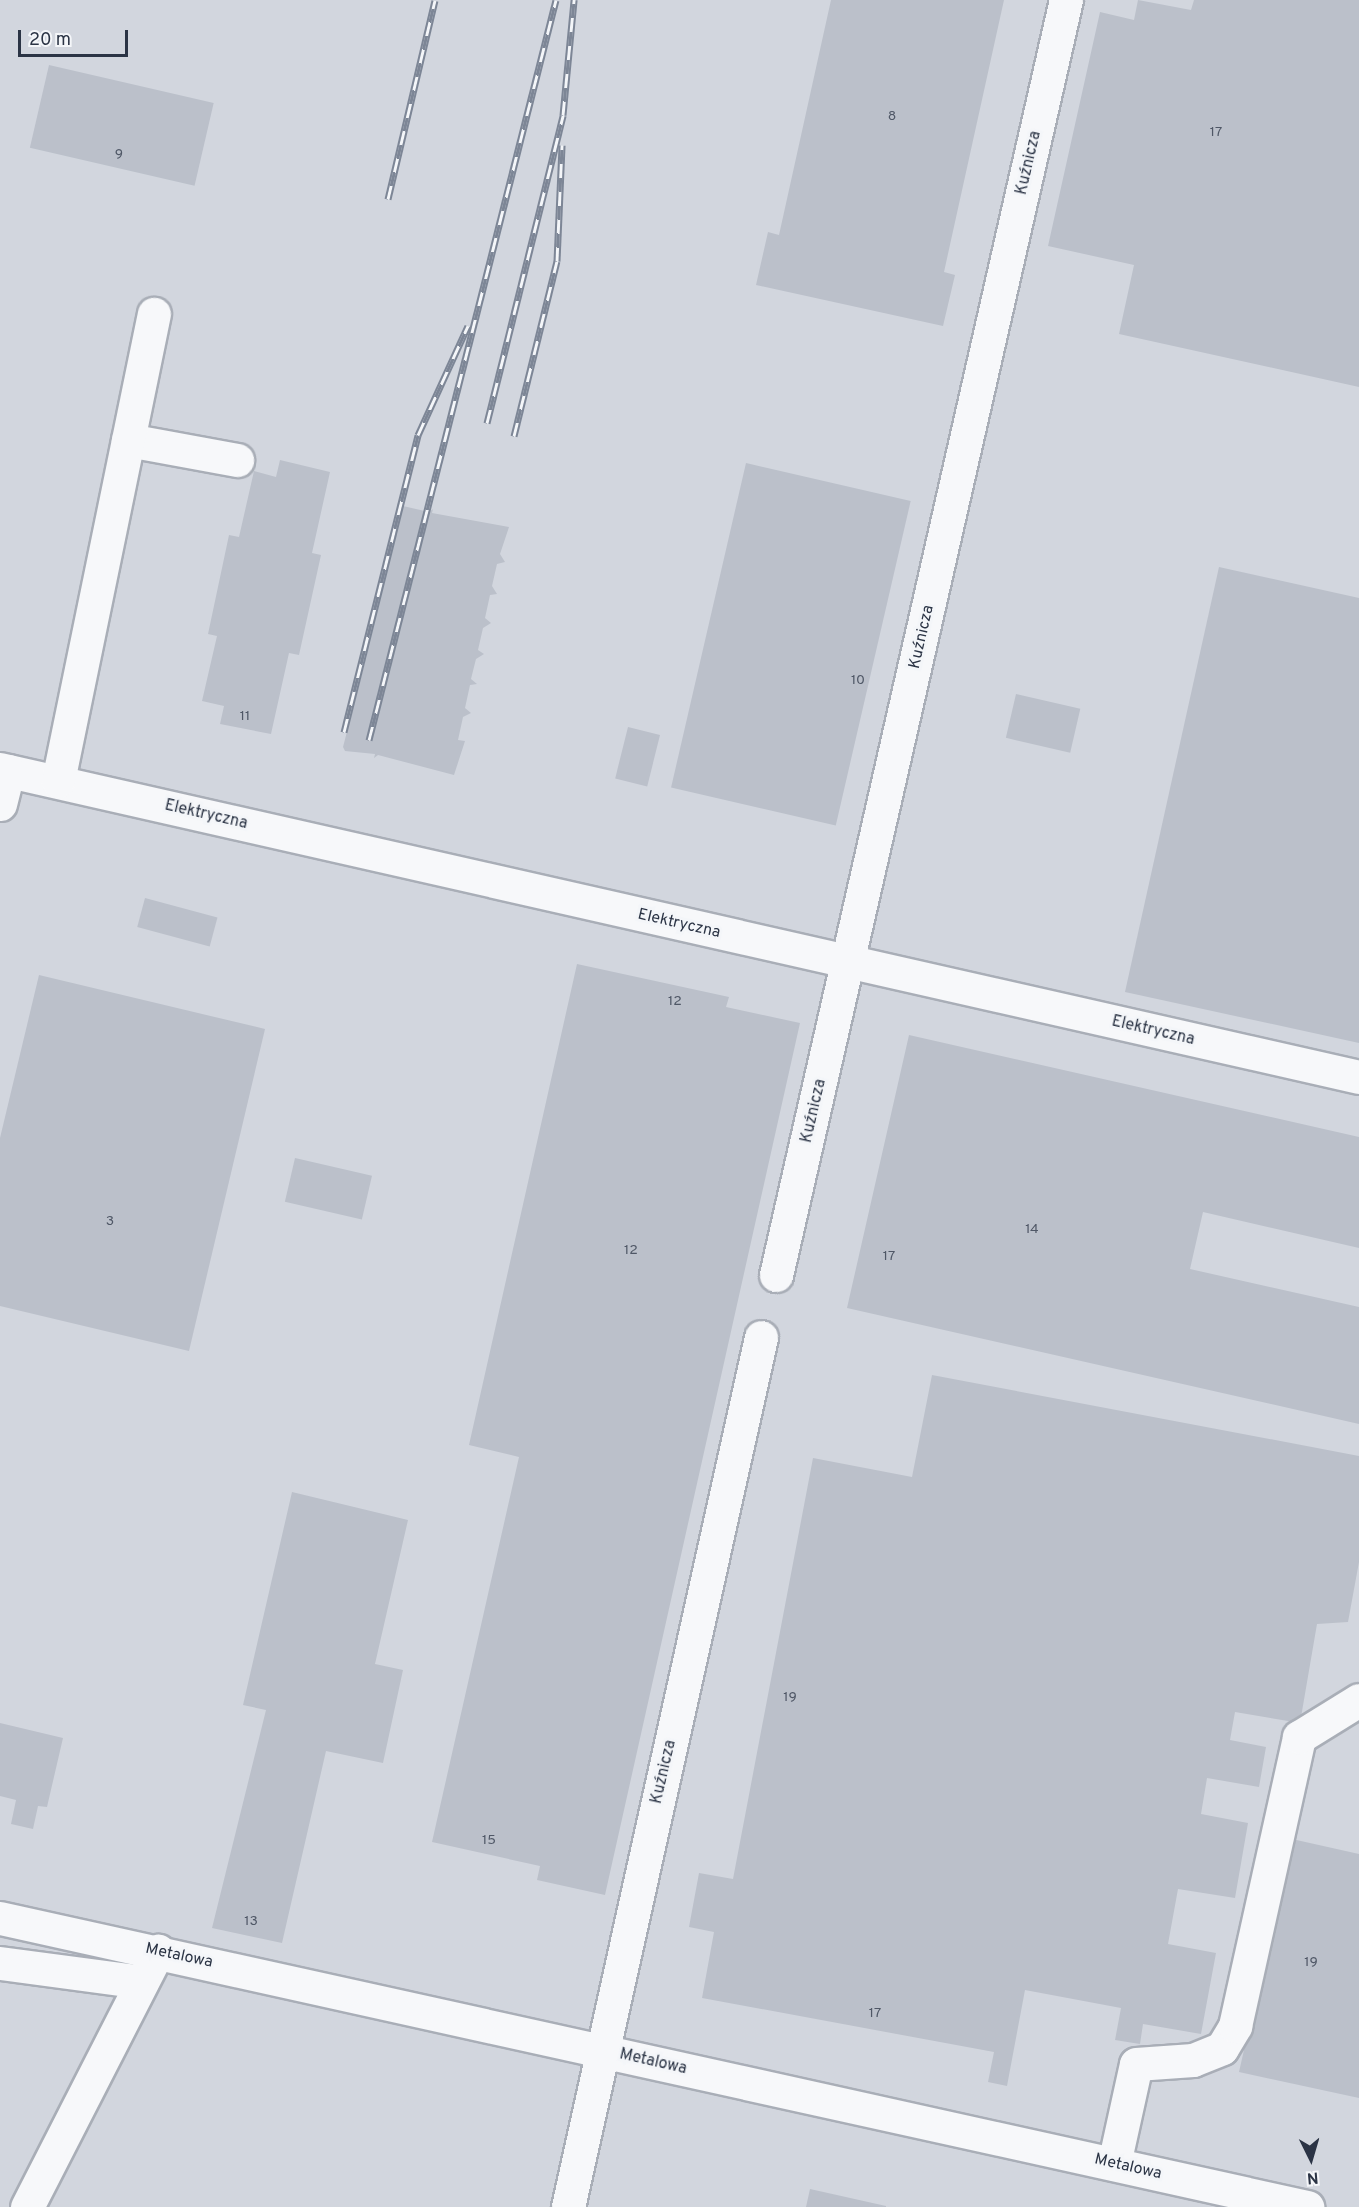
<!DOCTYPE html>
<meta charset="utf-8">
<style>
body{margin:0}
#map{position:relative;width:1359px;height:2207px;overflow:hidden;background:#e4e7ec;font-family:Overpass,sans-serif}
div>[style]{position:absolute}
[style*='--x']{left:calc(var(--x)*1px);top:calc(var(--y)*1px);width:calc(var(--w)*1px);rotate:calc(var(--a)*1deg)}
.built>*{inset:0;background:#d2d6de;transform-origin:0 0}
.building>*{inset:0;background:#bbc0ca;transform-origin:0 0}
.roads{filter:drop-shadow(2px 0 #a9aeb7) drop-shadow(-2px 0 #a9aeb7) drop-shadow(0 2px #a9aeb7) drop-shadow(0 -2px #a9aeb7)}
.minor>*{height:33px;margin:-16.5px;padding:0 16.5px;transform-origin:16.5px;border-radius:16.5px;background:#f7f8fa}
.rail>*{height:7px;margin-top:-3.5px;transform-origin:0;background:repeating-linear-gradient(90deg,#f4f6f9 0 14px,#7d8696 0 28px);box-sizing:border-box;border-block:2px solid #7d8696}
span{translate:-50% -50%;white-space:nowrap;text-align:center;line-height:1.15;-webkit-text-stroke:6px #f4f6f9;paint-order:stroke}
.number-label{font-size:14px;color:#4f5766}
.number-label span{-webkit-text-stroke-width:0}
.street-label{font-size:16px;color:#2b3445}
.north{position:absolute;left:1281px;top:2129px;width:60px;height:60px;-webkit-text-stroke:4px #f4f6f9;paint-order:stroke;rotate:175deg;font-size:16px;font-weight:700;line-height:24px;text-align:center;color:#2b3445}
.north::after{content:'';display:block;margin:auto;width:21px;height:27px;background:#2b3445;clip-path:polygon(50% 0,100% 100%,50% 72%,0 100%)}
.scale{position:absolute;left:18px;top:30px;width:110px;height:27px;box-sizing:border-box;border:3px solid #2b3445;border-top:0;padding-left:8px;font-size:18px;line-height:21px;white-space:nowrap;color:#2b3445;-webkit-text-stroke:4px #f4f6f9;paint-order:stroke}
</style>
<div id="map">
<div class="built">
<div style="left:0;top:0;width:1359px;height:2207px"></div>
</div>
<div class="building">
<div style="clip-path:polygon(831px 0,1004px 0,944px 272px,955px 275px,943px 326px,756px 285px,768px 232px,779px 235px)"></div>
<div style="clip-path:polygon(1138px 0,1191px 10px,1194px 0,1359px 0,1359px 387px,1119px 334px,1134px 265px,1048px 246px,1100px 12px,1134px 20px)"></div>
<div style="left:49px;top:65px;width:169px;height:85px;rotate:13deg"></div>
<div style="clip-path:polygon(280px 460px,330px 472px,312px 553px,321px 555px,299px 655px,289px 653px,271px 734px,220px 724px,224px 706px,202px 701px,217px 636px,208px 634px,229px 535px,239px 537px,254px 471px,276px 477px)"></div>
<div style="left:746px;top:463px;width:169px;height:333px;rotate:13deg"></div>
<div style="clip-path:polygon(401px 502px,403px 506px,429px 512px,433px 509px,432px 513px,509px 527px,500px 554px,505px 562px,497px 564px,492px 586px,497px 594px,490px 595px,485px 618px,491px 623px,483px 628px,478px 650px,484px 654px,476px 659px,471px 679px,477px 684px,470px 685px,465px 708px,471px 713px,463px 717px,458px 740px,465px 741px,454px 775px,378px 755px,374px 758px,375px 754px,345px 751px,343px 747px,365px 662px,362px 661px,366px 659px,371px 633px,368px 632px,372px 630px,378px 601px,375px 601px,393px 537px,390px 536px,394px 534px,400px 508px,397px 504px)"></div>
<div style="clip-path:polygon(1219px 567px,1359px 598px,1359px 1043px,1125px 992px)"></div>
<div style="left:1016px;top:694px;width:66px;height:45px;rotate:13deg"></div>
<div style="left:628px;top:727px;width:33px;height:53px;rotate:14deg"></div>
<div style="left:145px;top:898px;width:75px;height:30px;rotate:15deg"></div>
<div style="clip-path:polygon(577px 964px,729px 997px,726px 1007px,800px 1023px,605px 1895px,537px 1880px,540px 1866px,432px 1842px,519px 1457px,469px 1445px)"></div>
<div style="clip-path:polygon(39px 975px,265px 1029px,189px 1351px,0 1306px,0 1138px)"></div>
<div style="clip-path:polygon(909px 1035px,1359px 1137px,1359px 1248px,1203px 1212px,1190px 1269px,1359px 1307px,1359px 1424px,847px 1308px)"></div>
<div style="left:295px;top:1158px;width:79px;height:45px;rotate:13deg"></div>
<div style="clip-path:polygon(932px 1375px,1359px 1456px,1359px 1562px,1348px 1622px,1317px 1624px,1300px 1723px,1235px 1712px,1230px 1740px,1266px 1747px,1259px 1787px,1207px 1778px,1201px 1814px,1248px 1823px,1235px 1898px,1178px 1889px,1168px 1944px,1216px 1953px,1201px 2034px,1143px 2024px,1140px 2044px,1115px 2040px,1121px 2008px,1025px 1990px,1007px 2086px,988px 2082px,994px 2052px,702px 1998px,714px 1932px,689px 1927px,699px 1873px,733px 1879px,813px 1458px,912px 1477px)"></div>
<div style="clip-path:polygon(292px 1492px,408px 1520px,375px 1664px,403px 1670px,383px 1763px,326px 1751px,282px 1943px,212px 1928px,266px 1710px,243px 1705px)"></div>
<div style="clip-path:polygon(0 1723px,63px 1738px,47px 1807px,38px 1806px,33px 1829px,11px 1824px,16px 1800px,0 1796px)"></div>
<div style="clip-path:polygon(1292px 1839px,1359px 1854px,1359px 2098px,1239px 2072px)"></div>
<div style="clip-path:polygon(810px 2189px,886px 2206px,886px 2207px,806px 2207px)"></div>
</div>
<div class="roads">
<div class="minor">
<div style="--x:128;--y:440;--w:111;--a:10.4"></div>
<div style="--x:0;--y:769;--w:1393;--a:12.77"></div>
<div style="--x:58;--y:781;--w:477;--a:-78.4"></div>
<div style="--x:0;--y:804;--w:34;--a:-76"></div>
<div style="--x:776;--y:1275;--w:1308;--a:-77.19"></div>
<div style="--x:0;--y:1918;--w:1339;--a:12.47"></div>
<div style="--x:0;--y:1963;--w:143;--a:7.6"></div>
<div style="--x:1114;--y:2164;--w:102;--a:-77.6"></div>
<div style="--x:1136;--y:2064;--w:57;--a:-4"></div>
<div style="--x:1193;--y:2060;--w:31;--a:-22"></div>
<div style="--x:1222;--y:2048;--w:26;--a:-59"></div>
<div style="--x:1235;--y:2026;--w:296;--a:-77.5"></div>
<div style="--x:1299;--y:1737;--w:70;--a:-31.7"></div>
<div style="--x:27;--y:2207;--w:288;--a:-62.9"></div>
<div style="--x:568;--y:2207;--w:891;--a:-77.49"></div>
</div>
</div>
<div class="rail">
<div style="--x:388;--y:199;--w:204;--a:-76.7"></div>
<div style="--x:487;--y:423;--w:317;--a:-76.1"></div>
<div style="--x:563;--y:115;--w:116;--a:-84.5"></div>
<div style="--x:514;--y:436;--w:180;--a:-76.2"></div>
<div style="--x:557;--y:261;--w:116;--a:-87.5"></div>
<div style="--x:344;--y:732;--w:306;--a:-76"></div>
<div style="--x:418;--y:435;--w:120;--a:-65.4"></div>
<div style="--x:369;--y:740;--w:763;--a:-75.82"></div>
</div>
<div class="number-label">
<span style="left:892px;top:117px">8</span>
<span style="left:1216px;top:133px">17</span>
<span style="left:119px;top:155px">9</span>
<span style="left:858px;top:681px">10</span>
<span style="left:245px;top:717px">11</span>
<span style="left:675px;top:1002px">12</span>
<span style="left:110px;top:1222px">3</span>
<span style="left:1032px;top:1230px">14</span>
<span style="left:631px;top:1251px">12</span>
<span style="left:889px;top:1257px">17</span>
<span style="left:790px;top:1698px">19</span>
<span style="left:489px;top:1841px">15</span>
<span style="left:251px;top:1922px">13</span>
<span style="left:1311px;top:1963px">19</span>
<span style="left:875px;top:2014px">17</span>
</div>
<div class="street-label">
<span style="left:1029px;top:163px;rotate:-77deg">Kuźnicza</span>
<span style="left:922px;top:637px;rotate:-77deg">Kuźnicza</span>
<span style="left:206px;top:815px;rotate:13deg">Elektryczna</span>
<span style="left:679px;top:924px;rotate:13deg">Elektryczna</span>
<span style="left:1153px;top:1031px;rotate:13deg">Elektryczna</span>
<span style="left:814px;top:1111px;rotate:-77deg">Kuźnicza</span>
<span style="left:664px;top:1772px;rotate:-77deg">Kuźnicza</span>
<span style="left:179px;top:1956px;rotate:12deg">Metalowa</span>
<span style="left:653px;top:2062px;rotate:13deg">Metalowa</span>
<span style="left:1128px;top:2167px;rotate:13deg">Metalowa</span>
</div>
<div class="north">N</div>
<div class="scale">20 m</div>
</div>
